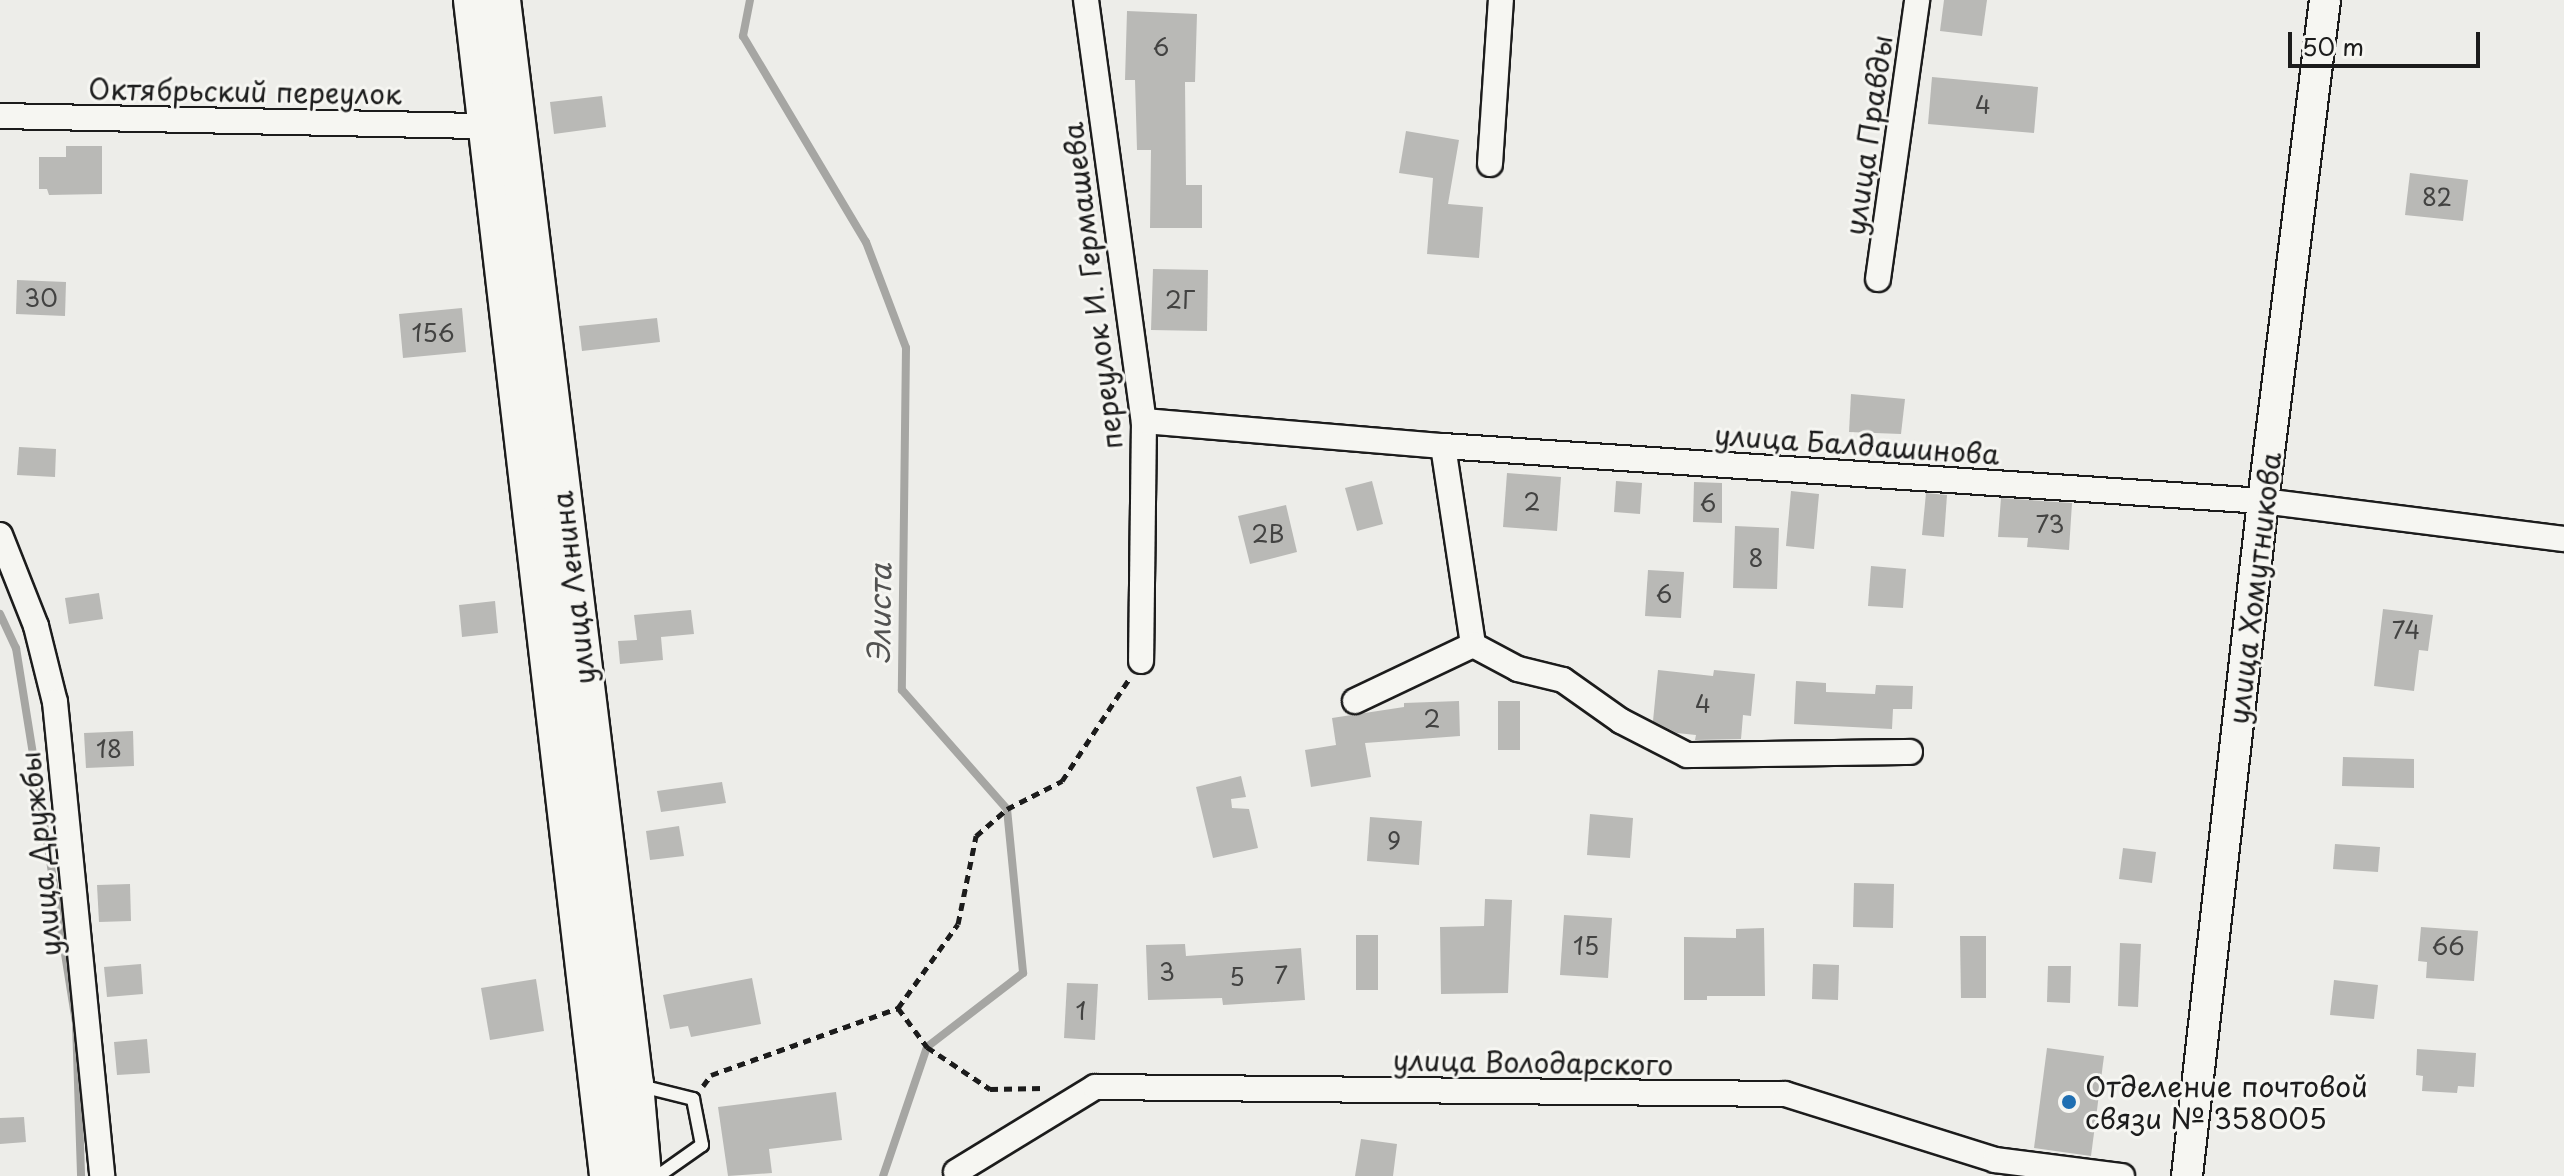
<!DOCTYPE html>
<meta charset="utf-8">
<style>
body{margin:0}
#map{position:relative;width:2564px;height:1176px;overflow:hidden;background:#edede9;font-family:"Playpen Sans",sans-serif}
div>[style]{position:absolute}
.stream>*{height:8px;margin:-4px;padding:0 4px;transform-origin:4px;border-radius:4px;background:#a6a6a3}
.building>*{inset:0;background:#b9b9b6}
.path>*{height:5px;margin-top:-2.5px;transform-origin:0;background:repeating-linear-gradient(90deg,#1c1c1c 0 8px,transparent 0 14px)}
.roads{filter:drop-shadow(2px 0 #1c1c1c) drop-shadow(-2px 0 #1c1c1c) drop-shadow(0 2px #1c1c1c) drop-shadow(0 -2px #1c1c1c)}
.service>*{height:12px;margin:-6px;padding:0 6px;transform-origin:6px;border-radius:6px;background:#f6f6f2}
.minor>*{height:24px;margin:-12px;padding:0 12px;transform-origin:12px;border-radius:12px;background:#f6f6f2}
.tertiary>*{height:30px;margin:-15px;padding:0 15px;transform-origin:15px;border-radius:15px;background:#f6f6f2}
.primary>*{height:38px;margin:-19px;padding:0 19px;transform-origin:19px;border-radius:19px;background:#f6f6f2}
.dots>*{width:22px;height:22px;translate:-50% -50%;box-sizing:border-box;border:4px solid #f6f6f2;border-radius:50%}
span{translate:-50% -50%;white-space:nowrap;text-align:center;line-height:1.15;-webkit-text-stroke:6px #f6f6f2;paint-order:stroke}
.number-label{font-size:24px;color:#434342}
.number-label span{-webkit-text-stroke-width:0}
.street-label{font-size:28px;color:#1c1c1c}
.poi-label{font-size:28px;color:#1c1c1c}
.left{translate:0 -50%;text-align:left}
.water-label{font-size:30px;color:#535352;font-style:italic}
.scale{position:absolute;left:2288px;top:32px;width:192px;height:36px;box-sizing:border-box;border:4px solid #1c1c1c;border-top:0;padding-left:10px;font-size:24px;line-height:28px;white-space:nowrap;color:#1c1c1c;-webkit-text-stroke:6px #f6f6f2;paint-order:stroke}
</style>
<div id="map">
<div class="stream">
<div style="left:750px;top:0;width:37px;rotate:101deg"></div>
<div style="left:743px;top:36px;width:240px;rotate:59.2deg"></div>
<div style="left:866px;top:242px;width:113px;rotate:69.3deg"></div>
<div style="left:906px;top:348px;width:342px;rotate:90.7deg"></div>
<div style="left:902px;top:690px;width:159px;rotate:48.6deg"></div>
<div style="left:1007px;top:809px;width:165px;rotate:84.4deg"></div>
<div style="left:1023px;top:973px;width:121px;rotate:142.4deg"></div>
<div style="left:927px;top:1047px;width:136px;rotate:108.8deg"></div>
<div style="left:0;top:614px;width:38px;rotate:65deg"></div>
<div style="left:16px;top:648px;width:380px;rotate:80.9deg"></div>
<div style="left:76px;top:1023px;width:153px;rotate:88.1deg"></div>
</div>
<div class="building">
<div style="clip-path:polygon(1944px 0,1987px 0,1982px 36px,1940px 31px)"></div>
<div style="clip-path:polygon(1127px 11px,1197px 14px,1195px 82px,1185px 82px,1186px 185px,1202px 185px,1202px 228px,1150px 228px,1151px 150px,1137px 150px,1135px 80px,1125px 80px)"></div>
<div style="clip-path:polygon(1932px 77px,2038px 87px,2034px 133px,1928px 124px)"></div>
<div style="clip-path:polygon(602px 96px,606px 127px,554px 134px,550px 102px)"></div>
<div style="clip-path:polygon(1406px 131px,1459px 140px,1448px 204px,1483px 207px,1479px 258px,1427px 254px,1433px 178px,1399px 173px)"></div>
<div style="clip-path:polygon(66px 146px,102px 146px,102px 194px,49px 195px,47px 189px,39px 189px,39px 157px,66px 157px)"></div>
<div style="clip-path:polygon(2410px 173px,2468px 180px,2463px 221px,2405px 215px)"></div>
<div style="clip-path:polygon(1153px 269px,1208px 270px,1207px 331px,1151px 330px)"></div>
<div style="clip-path:polygon(17px 280px,66px 282px,65px 316px,16px 314px)"></div>
<div style="clip-path:polygon(462px 308px,466px 352px,403px 358px,399px 314px)"></div>
<div style="clip-path:polygon(657px 318px,660px 342px,582px 351px,579px 326px)"></div>
<div style="clip-path:polygon(1851px 394px,1905px 399px,1901px 434px,1849px 432px)"></div>
<div style="clip-path:polygon(19px 447px,56px 449px,55px 477px,17px 475px)"></div>
<div style="clip-path:polygon(1507px 473px,1561px 477px,1557px 531px,1503px 527px)"></div>
<div style="clip-path:polygon(1372px 481px,1383px 524px,1357px 531px,1345px 488px)"></div>
<div style="clip-path:polygon(1616px 481px,1642px 483px,1640px 514px,1614px 512px)"></div>
<div style="clip-path:polygon(1694px 482px,1722px 483px,1722px 523px,1693px 522px)"></div>
<div style="clip-path:polygon(1791px 491px,1819px 494px,1814px 549px,1786px 546px)"></div>
<div style="clip-path:polygon(1926px 493px,1947px 495px,1944px 537px,1922px 535px)"></div>
<div style="clip-path:polygon(2001px 498px,2072px 503px,2069px 550px,2027px 547px,2028px 538px,1998px 537px)"></div>
<div style="clip-path:polygon(1286px 505px,1297px 552px,1250px 564px,1238px 516px)"></div>
<div style="clip-path:polygon(1735px 526px,1779px 528px,1777px 589px,1733px 588px)"></div>
<div style="clip-path:polygon(1871px 566px,1906px 569px,1903px 608px,1868px 606px)"></div>
<div style="clip-path:polygon(1648px 570px,1684px 572px,1681px 618px,1645px 616px)"></div>
<div style="clip-path:polygon(99px 593px,103px 619px,69px 624px,65px 598px)"></div>
<div style="clip-path:polygon(495px 601px,498px 633px,462px 637px,459px 605px)"></div>
<div style="clip-path:polygon(2383px 609px,2433px 615px,2428px 651px,2419px 650px,2414px 691px,2374px 686px)"></div>
<div style="clip-path:polygon(691px 610px,694px 634px,661px 637px,663px 660px,620px 664px,618px 641px,637px 640px,634px 615px)"></div>
<div style="clip-path:polygon(1658px 670px,1713px 676px,1714px 670px,1755px 674px,1751px 716px,1743px 715px,1741px 739px,1695px 740px,1696px 735px,1677px 733px,1653px 721px)"></div>
<div style="clip-path:polygon(1796px 681px,1826px 683px,1826px 692px,1875px 694px,1876px 685px,1913px 686px,1912px 709px,1893px 709px,1892px 729px,1794px 724px)"></div>
<div style="clip-path:polygon(1459px 701px,1460px 736px,1365px 743px,1371px 777px,1311px 787px,1305px 750px,1336px 745px,1332px 718px,1404px 707px,1404px 703px)"></div>
<div style="clip-path:polygon(1498px 701px,1520px 701px,1520px 750px,1498px 750px)"></div>
<div style="clip-path:polygon(133px 731px,134px 766px,86px 768px,84px 733px)"></div>
<div style="clip-path:polygon(2343px 757px,2414px 759px,2414px 788px,2342px 786px)"></div>
<div style="clip-path:polygon(1241px 776px,1246px 797px,1231px 799px,1232px 808px,1249px 809px,1258px 848px,1213px 858px,1196px 787px)"></div>
<div style="clip-path:polygon(722px 782px,726px 803px,661px 812px,657px 791px)"></div>
<div style="clip-path:polygon(1590px 814px,1633px 818px,1630px 858px,1587px 855px)"></div>
<div style="clip-path:polygon(1370px 817px,1422px 821px,1419px 865px,1367px 861px)"></div>
<div style="clip-path:polygon(679px 826px,684px 856px,650px 860px,646px 831px)"></div>
<div style="clip-path:polygon(2335px 844px,2380px 847px,2378px 872px,2333px 869px)"></div>
<div style="clip-path:polygon(2123px 848px,2156px 852px,2152px 883px,2119px 879px)"></div>
<div style="clip-path:polygon(1854px 883px,1894px 884px,1893px 928px,1853px 927px)"></div>
<div style="clip-path:polygon(130px 884px,131px 921px,99px 922px,97px 885px)"></div>
<div style="clip-path:polygon(1485px 899px,1512px 900px,1508px 993px,1441px 994px,1440px 927px,1484px 926px)"></div>
<div style="clip-path:polygon(1564px 915px,1612px 918px,1608px 978px,1560px 975px)"></div>
<div style="clip-path:polygon(2421px 927px,2478px 931px,2474px 981px,2426px 978px,2427px 962px,2418px 961px)"></div>
<div style="clip-path:polygon(1764px 928px,1765px 996px,1707px 996px,1707px 1000px,1684px 1000px,1684px 937px,1736px 938px,1736px 929px)"></div>
<div style="clip-path:polygon(1356px 935px,1378px 935px,1378px 990px,1356px 990px)"></div>
<div style="clip-path:polygon(1960px 936px,1986px 936px,1986px 998px,1961px 998px)"></div>
<div style="clip-path:polygon(2120px 943px,2141px 944px,2138px 1007px,2118px 1006px)"></div>
<div style="clip-path:polygon(1185px 944px,1186px 956px,1301px 948px,1305px 1000px,1223px 1005px,1222px 998px,1148px 1000px,1146px 945px)"></div>
<div style="clip-path:polygon(141px 964px,143px 994px,107px 997px,104px 967px)"></div>
<div style="clip-path:polygon(1813px 964px,1839px 965px,1838px 1000px,1812px 999px)"></div>
<div style="clip-path:polygon(2048px 966px,2071px 966px,2070px 1003px,2047px 1002px)"></div>
<div style="clip-path:polygon(752px 978px,761px 1024px,691px 1037px,688px 1026px,670px 1029px,663px 995px)"></div>
<div style="clip-path:polygon(536px 979px,544px 1031px,490px 1040px,481px 988px)"></div>
<div style="clip-path:polygon(2334px 980px,2378px 985px,2374px 1019px,2330px 1015px)"></div>
<div style="clip-path:polygon(1067px 983px,1098px 984px,1095px 1040px,1064px 1038px)"></div>
<div style="clip-path:polygon(147px 1039px,150px 1073px,117px 1075px,114px 1042px)"></div>
<div style="clip-path:polygon(2047px 1048px,2104px 1056px,2091px 1156px,2034px 1148px)"></div>
<div style="clip-path:polygon(2417px 1049px,2476px 1053px,2474px 1087px,2458px 1086px,2457px 1093px,2422px 1091px,2423px 1076px,2416px 1075px)"></div>
<div style="clip-path:polygon(836px 1092px,842px 1140px,769px 1149px,772px 1173px,728px 1176px,718px 1107px)"></div>
<div style="clip-path:polygon(24px 1117px,26px 1142px,0 1144px,0 1118px)"></div>
<div style="clip-path:polygon(1361px 1139px,1397px 1144px,1393px 1176px,1355px 1176px)"></div>
</div>
<div class="path">
<div style="left:898px;top:1008px;width:49px;rotate:53.4deg"></div>
<div style="left:927px;top:1047px;width:76px;rotate:33.7deg"></div>
<div style="left:990px;top:1089px;width:54px;rotate:-1.1deg"></div>
<div style="left:703px;top:1086px;width:14px;rotate:-54deg"></div>
<div style="left:711px;top:1075px;width:199px;rotate:-19.7deg"></div>
<div style="left:898px;top:1008px;width:103px;rotate:-54.5deg"></div>
<div style="left:958px;top:924px;width:90px;rotate:-78.4deg"></div>
<div style="left:976px;top:836px;width:41px;rotate:-41.1deg"></div>
<div style="left:1007px;top:809px;width:62px;rotate:-27deg"></div>
<div style="left:1062px;top:781px;width:122px;rotate:-56.7deg"></div>
</div>
<div class="roads">
<div class="service">
<div style="left:637px;top:1085px;width:58px;rotate:14deg"></div>
<div style="left:693px;top:1099px;width:47px;rotate:78.9deg"></div>
<div style="left:702px;top:1145px;width:54px;rotate:144.8deg"></div>
</div>
<div class="minor">
<div style="left:1086px;top:0;width:425px;rotate:82.2deg"></div>
<div style="left:1144px;top:421px;width:240px;rotate:90.7deg"></div>
<div style="left:0;top:116px;width:489px;rotate:1.2deg"></div>
<div style="left:1490px;top:164px;width:164px;rotate:-86.2deg"></div>
<div style="left:1878px;top:279px;width:282px;rotate:-82deg"></div>
<div style="left:1144px;top:421px;width:300px;rotate:4.8deg"></div>
<div style="left:1443px;top:446px;width:822px;rotate:3.84deg"></div>
<div style="left:2263px;top:501px;width:303px;rotate:7.2deg"></div>
<div style="left:1443px;top:446px;width:201px;rotate:81.4deg"></div>
<div style="left:1473px;top:645px;width:51px;rotate:28.1deg"></div>
<div style="left:1518px;top:669px;width:46px;rotate:13.7deg"></div>
<div style="left:1563px;top:680px;width:71px;rotate:35.3deg"></div>
<div style="left:1621px;top:721px;width:74px;rotate:27.3deg"></div>
<div style="left:1687px;top:755px;width:223px;rotate:-0.8deg"></div>
<div style="left:0;top:535px;width:98px;rotate:68.4deg"></div>
<div style="left:36px;top:626px;width:78px;rotate:76deg"></div>
<div style="left:55px;top:702px;width:476px;rotate:84.3deg"></div>
<div style="left:1355px;top:701px;width:131px;rotate:-25.4deg"></div>
<div style="left:956px;top:1172px;width:163px;rotate:-31.4deg"></div>
<div style="left:1095px;top:1087px;width:690px;rotate:0.58deg"></div>
<div style="left:1785px;top:1094px;width:220px;rotate:17.4deg"></div>
<div style="left:1995px;top:1160px;width:128px;rotate:7.2deg"></div>
</div>
<div class="tertiary">
<div style="left:2187px;top:1176px;width:679px;rotate:-83.58deg"></div>
<div style="left:2263px;top:501px;width:505px;rotate:-82.95deg"></div>
</div>
<div class="primary">
<div style="left:473px;top:0;width:1184px;rotate:83.4deg"></div>
<div style="left:501px;top:0;width:1092px;rotate:83.01deg"></div>
<div style="left:634px;top:1084px;width:92px;rotate:85deg"></div>
</div>
</div>
<div class="dots">
<div style="left:2069px;top:1102px;background:#1f6fb2"></div>
</div>
<div class="number-label">
<span style="left:1161px;top:47px">6</span>
<span style="left:1983px;top:105px">4</span>
<span style="left:2437px;top:197px">82</span>
<span style="left:41px;top:298px">30</span>
<span style="left:1180px;top:300px">2Г</span>
<span style="left:433px;top:333px">156</span>
<span style="left:1532px;top:502px">2</span>
<span style="left:1708px;top:503px">6</span>
<span style="left:2050px;top:524px">73</span>
<span style="left:1268px;top:534px">2В</span>
<span style="left:1756px;top:558px">8</span>
<span style="left:1664px;top:594px">6</span>
<span style="left:2406px;top:630px">74</span>
<span style="left:1703px;top:704px">4</span>
<span style="left:1432px;top:719px">2</span>
<span style="left:109px;top:749px">18</span>
<span style="left:1394px;top:841px">9</span>
<span style="left:1586px;top:946px">15</span>
<span style="left:2448px;top:946px">66</span>
<span style="left:1167px;top:972px">3</span>
<span style="left:1281px;top:975px">7</span>
<span style="left:1237px;top:977px">5</span>
<span style="left:1081px;top:1011px">1</span>
</div>
<div class="street-label">
<span style="left:245px;top:91px;rotate:1deg">Октябрьский переулок</span>
<span style="left:1868px;top:135px;rotate:-82deg">улица Правды</span>
<span style="left:1092px;top:286px;rotate:-97deg">переулок И. Гермашева</span>
<span style="left:1857px;top:444px;rotate:4deg">улица Балдашинова</span>
<span style="left:573px;top:588px;rotate:-97deg">улица Ленина</span>
<span style="left:2254px;top:588px;rotate:-83deg">улица Хомутникова</span>
<span style="left:40px;top:854px;rotate:-96deg">улица Дружбы</span>
<span style="left:1533px;top:1062px;rotate:1deg">улица Володарского</span>
</div>
<div class="poi-label">
<span class="left" style="left:2085px;top:1102px">Отделение почтовой<br>связи № 358005</span>
</div>
<div class="water-label">
<span style="left:879px;top:614px;rotate:-89deg">Элиста</span>
</div>
<div class="scale">50 m</div>
</div>
